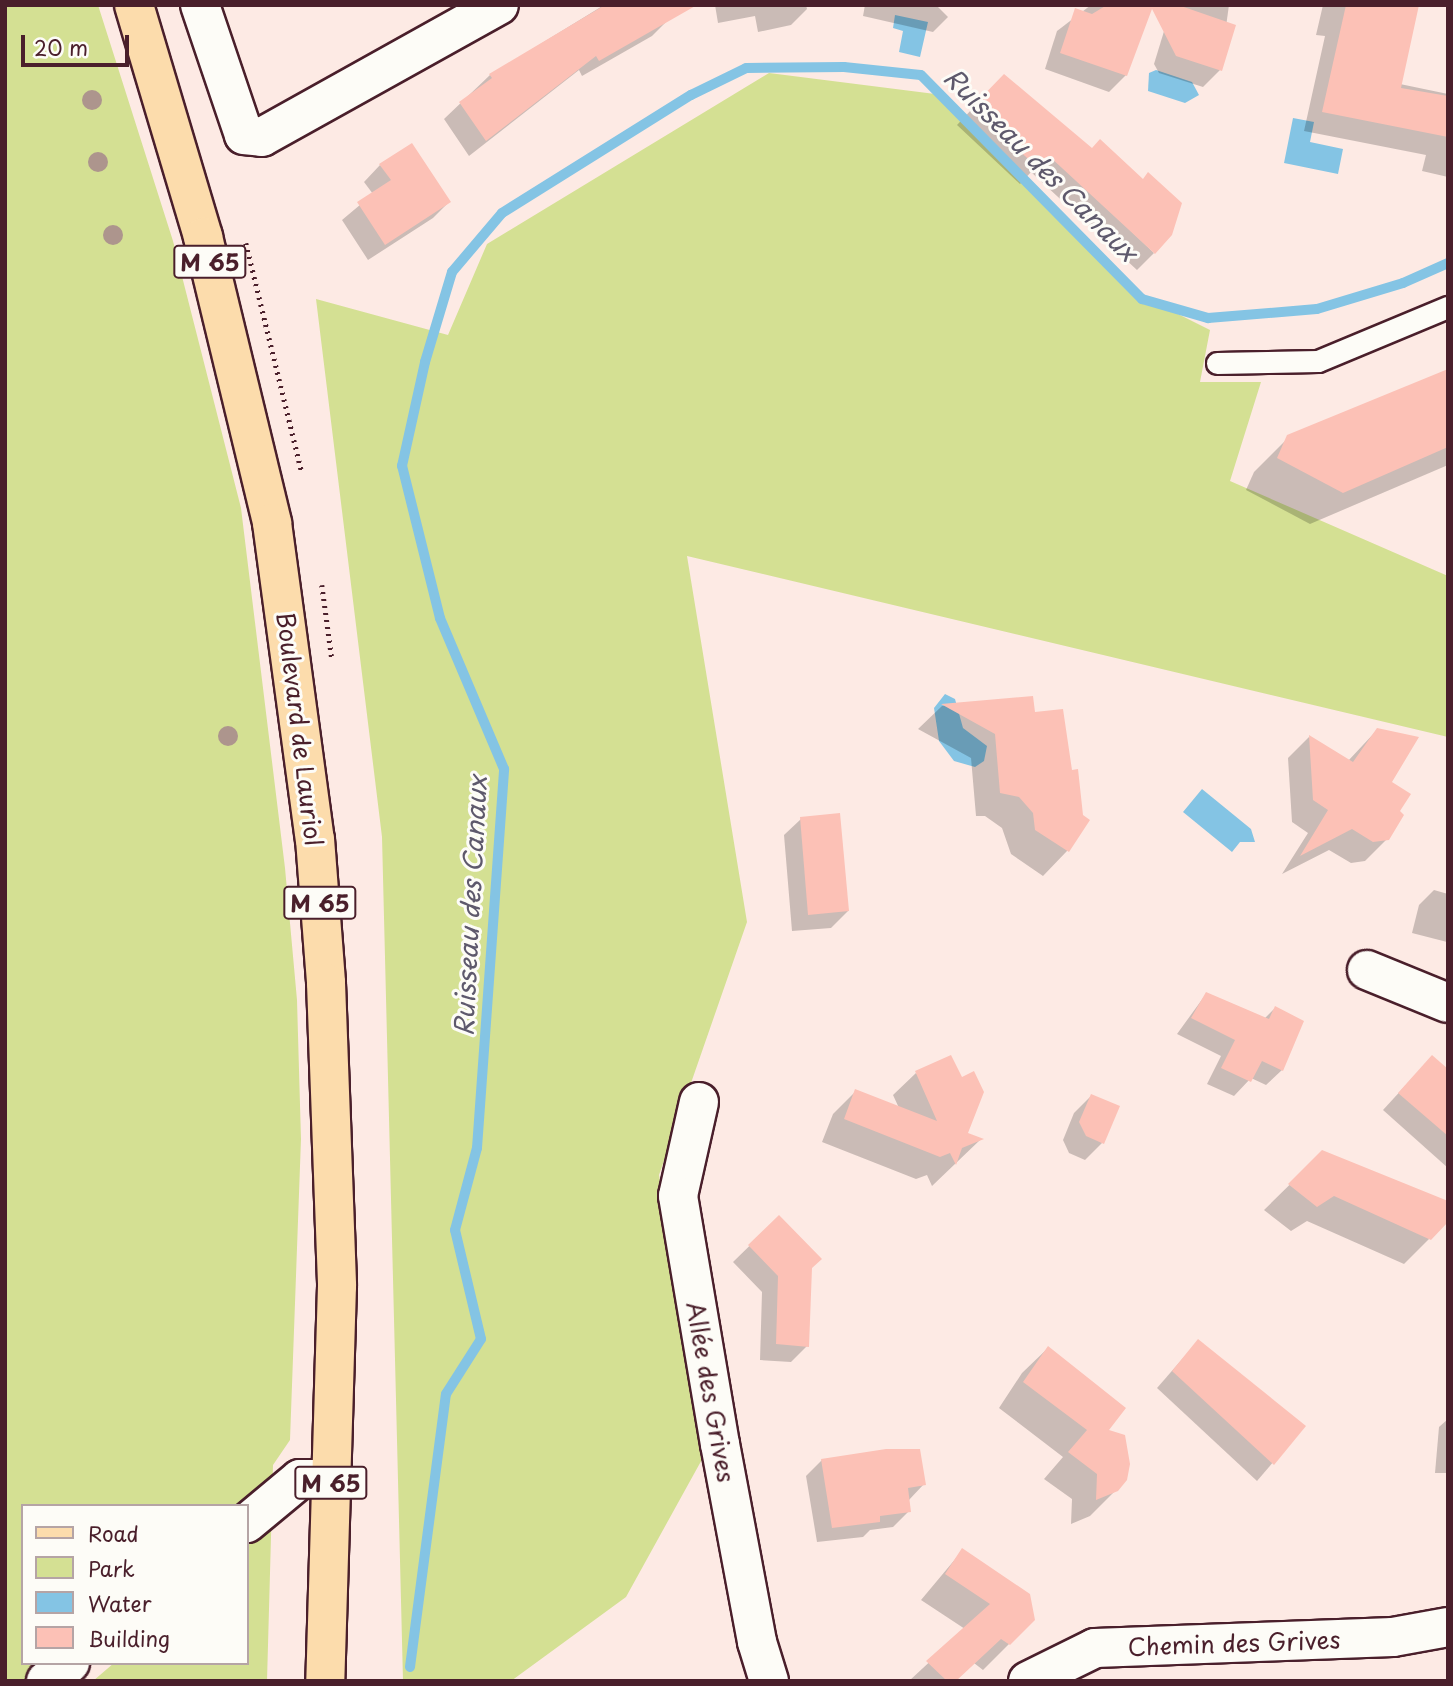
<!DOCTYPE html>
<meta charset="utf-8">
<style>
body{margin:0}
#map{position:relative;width:1453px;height:1686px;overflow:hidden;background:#fdeae4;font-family:"Playpen Sans",sans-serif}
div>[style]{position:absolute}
.green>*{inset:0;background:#d4e093}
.water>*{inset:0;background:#84c4e4}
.shadow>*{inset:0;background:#0003}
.stream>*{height:10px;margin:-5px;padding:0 5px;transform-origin:5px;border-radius:5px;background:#84c4e4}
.building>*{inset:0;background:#fcc1b6}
.path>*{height:4.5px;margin-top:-2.25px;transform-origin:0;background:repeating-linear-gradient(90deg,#4a1f2b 0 2px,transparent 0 7px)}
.roads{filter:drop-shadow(2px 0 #4a1f2b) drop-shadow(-2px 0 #4a1f2b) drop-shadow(0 2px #4a1f2b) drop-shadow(0 -2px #4a1f2b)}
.service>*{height:21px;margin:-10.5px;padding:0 10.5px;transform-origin:10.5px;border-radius:10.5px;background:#fdfcf7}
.minor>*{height:38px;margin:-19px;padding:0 19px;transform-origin:19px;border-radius:19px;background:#fdfcf7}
.primary>*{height:38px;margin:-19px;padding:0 19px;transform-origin:19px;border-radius:19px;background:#fcdcac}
.trees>*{width:20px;height:20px;margin:-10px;border-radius:50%;background:#ad958d}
span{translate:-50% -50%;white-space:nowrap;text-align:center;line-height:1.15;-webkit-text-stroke:6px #fdfcf7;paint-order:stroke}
.shield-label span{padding:2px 5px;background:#fdfcf7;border:2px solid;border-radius:5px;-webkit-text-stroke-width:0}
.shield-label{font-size:23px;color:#4a1f2b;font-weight:700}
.street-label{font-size:24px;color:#4a1f2b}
.water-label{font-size:26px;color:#5e596c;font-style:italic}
.frame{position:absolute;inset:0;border:7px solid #4a1f2b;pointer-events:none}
.legend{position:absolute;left:21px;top:1504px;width:228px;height:161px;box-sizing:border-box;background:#fdfcf7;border:2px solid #b5a4a5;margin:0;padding:9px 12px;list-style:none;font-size:21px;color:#4a1f2b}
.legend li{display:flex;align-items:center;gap:14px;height:35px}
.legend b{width:35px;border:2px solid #b5a4a5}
.scale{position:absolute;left:21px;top:35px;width:108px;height:32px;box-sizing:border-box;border:4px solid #4a1f2b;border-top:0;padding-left:9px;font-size:21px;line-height:24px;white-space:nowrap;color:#4a1f2b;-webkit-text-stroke:5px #fdfcf7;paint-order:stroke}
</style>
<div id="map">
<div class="green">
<div style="clip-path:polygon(5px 5px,98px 5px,173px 241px,241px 508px,285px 868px,297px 1000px,301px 1139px,290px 1440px,273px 1465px,267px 1681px,93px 1681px,114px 1663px,247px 1663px,247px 1506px,23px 1506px,23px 1663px,71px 1663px,86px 1681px,5px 1681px)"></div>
<div style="clip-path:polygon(769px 73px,943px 95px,1146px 298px,1210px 330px,1200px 382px,1261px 382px,1230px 481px,1448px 576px,1448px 737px,687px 556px,747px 922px,659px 1175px,705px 1454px,626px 1597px,511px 1681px,403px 1681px,382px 837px,316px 299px,448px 335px,487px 244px)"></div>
</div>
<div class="water">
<div style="clip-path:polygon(895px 15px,928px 22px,920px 57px,899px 52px,903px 31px,893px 28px)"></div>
<div style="clip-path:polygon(1156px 70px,1192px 82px,1199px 95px,1185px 103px,1148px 91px,1149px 73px)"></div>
<div style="clip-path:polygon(1293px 118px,1314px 122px,1310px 142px,1343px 149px,1338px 174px,1284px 163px)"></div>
<div style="clip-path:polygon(945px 694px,955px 699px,963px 728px,987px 746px,984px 761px,975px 767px,954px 761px,939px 741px,934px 708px)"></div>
<div style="clip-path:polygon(1202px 789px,1251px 829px,1255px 842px,1240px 842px,1232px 852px,1183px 812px)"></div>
</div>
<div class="shadow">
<div style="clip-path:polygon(604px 5px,669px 5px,668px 20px,652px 36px,582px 76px,579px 70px,469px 156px,444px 119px,490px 75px)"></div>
<div style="clip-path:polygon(715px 5px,806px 5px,807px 9px,791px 25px,758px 32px,755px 16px,718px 23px)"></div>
<div style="clip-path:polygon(865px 5px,936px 5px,948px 17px,933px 32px,863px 16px)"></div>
<div style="clip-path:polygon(1091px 5px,1152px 5px,1126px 75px,1109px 92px,1045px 69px,1057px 31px)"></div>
<div style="clip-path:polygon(1172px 5px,1229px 5px,1220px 70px,1203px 87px,1159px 73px,1154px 64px)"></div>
<div style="clip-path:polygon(1323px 5px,1417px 5px,1400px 84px,1448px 94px,1448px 177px,1422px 171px,1426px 155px,1304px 131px,1325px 36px,1316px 35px)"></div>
<div style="clip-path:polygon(987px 93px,1154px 253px,1137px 270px,1031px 172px,1020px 184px,957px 125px)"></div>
<div style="clip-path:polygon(380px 165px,449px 202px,433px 218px,368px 260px,342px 220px,373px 194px,364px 182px)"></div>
<div style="clip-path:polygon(1448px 370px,1448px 465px,1310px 524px,1246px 490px,1254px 472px,1286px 440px)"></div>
<div style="clip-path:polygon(1032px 698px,1033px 714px,1071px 772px,1082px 816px,1088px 820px,1067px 851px,1043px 876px,1011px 854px,1002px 828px,985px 816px,976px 816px,971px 758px,918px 729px,942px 706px)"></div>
<div style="clip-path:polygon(1377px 730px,1398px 811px,1387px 839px,1365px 861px,1351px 863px,1329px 850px,1282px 874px,1308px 833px,1292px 822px,1288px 758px,1309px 737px,1348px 761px)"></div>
<div style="clip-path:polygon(801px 819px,848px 911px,831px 928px,792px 931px,784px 835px)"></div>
<div style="clip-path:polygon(1434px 890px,1448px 894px,1447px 942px,1412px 933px,1419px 905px)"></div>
<div style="clip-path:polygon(1206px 994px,1264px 1019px,1275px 1008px,1282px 1070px,1266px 1085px,1251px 1078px,1234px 1096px,1207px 1084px,1221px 1056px,1177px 1034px)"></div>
<div style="clip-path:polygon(1448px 1071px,1448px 1168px,1383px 1110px,1416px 1074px)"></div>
<div style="clip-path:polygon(916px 1073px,966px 1134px,980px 1140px,932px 1186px,927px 1175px,916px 1179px,822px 1142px,833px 1114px,856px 1091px,899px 1108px,893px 1095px)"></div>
<div style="clip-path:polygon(1091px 1096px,1102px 1143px,1085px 1160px,1069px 1153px,1063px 1140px,1074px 1113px)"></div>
<div style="clip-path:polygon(1322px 1153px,1448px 1220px,1404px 1264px,1307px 1221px,1291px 1231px,1264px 1210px)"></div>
<div style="clip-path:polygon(779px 1217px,810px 1268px,807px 1346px,791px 1362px,760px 1360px,762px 1292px,733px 1262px)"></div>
<div style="clip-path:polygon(1198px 1341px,1304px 1426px,1257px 1481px,1157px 1388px)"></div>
<div style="clip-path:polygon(1048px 1348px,1106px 1430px,1116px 1490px,1090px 1516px,1071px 1524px,1072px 1499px,1044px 1479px,1063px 1457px,999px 1408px,1022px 1373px)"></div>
<div style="clip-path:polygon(1448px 1419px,1448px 1473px,1435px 1473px,1439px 1427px)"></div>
<div style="clip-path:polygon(822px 1460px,924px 1484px,908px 1501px,909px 1511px,893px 1527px,870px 1530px,863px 1537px,817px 1542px,806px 1476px)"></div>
<div style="clip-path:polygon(962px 1551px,1033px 1620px,983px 1670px,974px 1663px,955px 1681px,909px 1681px,965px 1629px,921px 1600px)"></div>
</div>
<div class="stream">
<div style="left:410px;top:1667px;width:275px;rotate:-82.5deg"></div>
<div style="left:446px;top:1394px;width:65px;rotate:-57.5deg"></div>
<div style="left:481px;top:1339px;width:112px;rotate:-103.4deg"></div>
<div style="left:455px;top:1230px;width:85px;rotate:-75deg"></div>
<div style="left:477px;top:1148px;width:380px;rotate:-85.9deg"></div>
<div style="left:504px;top:769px;width:164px;rotate:-113deg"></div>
<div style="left:440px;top:618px;width:157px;rotate:-104deg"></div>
<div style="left:402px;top:466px;width:107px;rotate:-77.5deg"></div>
<div style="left:425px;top:362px;width:94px;rotate:-73.3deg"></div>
<div style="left:452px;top:272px;width:77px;rotate:-49.7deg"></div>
<div style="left:502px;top:213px;width:223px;rotate:-32deg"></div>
<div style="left:691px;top:95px;width:61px;rotate:-26.1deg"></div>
<div style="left:746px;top:68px;width:98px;rotate:-0.6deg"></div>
<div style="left:844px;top:67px;width:77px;rotate:5.9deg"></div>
<div style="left:921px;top:75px;width:315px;rotate:45.4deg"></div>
<div style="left:1142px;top:299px;width:69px;rotate:16.1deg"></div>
<div style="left:1208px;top:318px;width:109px;rotate:-4.7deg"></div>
<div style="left:1317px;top:309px;width:90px;rotate:-16.8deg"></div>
<div style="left:1403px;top:283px;width:49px;rotate:-24deg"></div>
</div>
<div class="building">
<div style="clip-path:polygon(605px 5px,697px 5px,599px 61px,596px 56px,486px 141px,459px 102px,492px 78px,489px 74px)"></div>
<div style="clip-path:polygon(1107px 5px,1178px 5px,1236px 25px,1222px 71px,1176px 56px,1152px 9px,1127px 76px,1060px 53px,1075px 8px,1092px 14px)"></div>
<div style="clip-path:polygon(1346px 5px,1419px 5px,1401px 88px,1448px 96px,1448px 137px,1322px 112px)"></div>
<div style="clip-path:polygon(1004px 74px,1092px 148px,1100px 139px,1143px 179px,1148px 172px,1182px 203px,1172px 235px,1155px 254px,1049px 156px,1038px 168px,972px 107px)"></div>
<div style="clip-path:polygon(412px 143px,451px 202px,385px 245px,357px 202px,391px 180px,379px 164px)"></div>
<div style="clip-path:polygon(1448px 369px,1448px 447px,1343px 493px,1277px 458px,1287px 435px)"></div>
<div style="clip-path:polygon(1033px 696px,1035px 712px,1063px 709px,1072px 770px,1078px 769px,1083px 815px,1090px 820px,1069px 852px,1035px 830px,1033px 813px,1019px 797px,1000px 793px,995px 734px,941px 704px)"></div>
<div style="clip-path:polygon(1377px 728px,1419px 737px,1392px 782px,1411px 794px,1400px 811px,1404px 815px,1389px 840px,1373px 842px,1352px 829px,1300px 856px,1328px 810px,1313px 800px,1309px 735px,1353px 762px)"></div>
<div style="clip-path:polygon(840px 813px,849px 911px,808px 915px,800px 817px)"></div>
<div style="clip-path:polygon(1206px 992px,1269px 1019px,1275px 1006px,1304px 1021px,1283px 1071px,1262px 1061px,1251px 1082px,1221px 1068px,1235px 1040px,1191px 1018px)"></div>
<div style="clip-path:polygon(951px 1055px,962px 1077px,974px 1071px,984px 1092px,968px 1133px,984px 1139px,962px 1148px,956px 1165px,950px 1153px,940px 1157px,844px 1119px,855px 1089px,937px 1121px,915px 1071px)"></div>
<div style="clip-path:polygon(1432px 1055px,1448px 1069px,1448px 1136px,1398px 1093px)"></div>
<div style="clip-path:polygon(1091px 1094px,1120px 1106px,1104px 1144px,1086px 1136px,1079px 1122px)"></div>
<div style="clip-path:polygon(1322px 1150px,1448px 1201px,1448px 1222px,1431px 1240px,1334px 1196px,1317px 1207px,1288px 1184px)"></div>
<div style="clip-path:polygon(779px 1215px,822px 1259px,812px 1268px,809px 1347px,776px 1344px,778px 1276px,748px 1245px)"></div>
<div style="clip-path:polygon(1198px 1339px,1306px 1426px,1274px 1465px,1172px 1371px)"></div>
<div style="clip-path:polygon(1048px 1346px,1126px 1408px,1109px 1430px,1125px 1435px,1130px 1464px,1127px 1480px,1118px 1491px,1096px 1500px,1097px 1474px,1068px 1452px,1087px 1430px,1023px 1382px)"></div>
<div style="clip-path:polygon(886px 1449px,920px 1449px,926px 1485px,908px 1488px,911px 1512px,880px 1516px,880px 1522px,832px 1528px,821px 1459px)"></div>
<div style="clip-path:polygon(962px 1548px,1030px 1594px,1035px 1620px,1010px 1645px,1001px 1639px,956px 1681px,947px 1681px,926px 1661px,990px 1604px,945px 1574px)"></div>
</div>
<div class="path">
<div style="left:246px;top:243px;width:237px;rotate:76.3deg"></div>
<div style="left:322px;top:585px;width:75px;rotate:82.3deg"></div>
</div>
<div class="roads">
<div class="service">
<div style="left:1217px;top:363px;width:101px;rotate:-1.1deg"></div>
<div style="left:1318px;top:361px;width:141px;rotate:-22.6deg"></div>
</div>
<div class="minor">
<div style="left:200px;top:5px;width:137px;rotate:71.3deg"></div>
<div style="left:244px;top:135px;width:18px;rotate:6deg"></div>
<div style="left:262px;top:137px;width:271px;rotate:-29.1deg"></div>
<div style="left:1367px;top:970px;width:87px;rotate:22.2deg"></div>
<div style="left:699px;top:1102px;width:96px;rotate:102.6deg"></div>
<div style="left:678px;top:1196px;width:252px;rotate:80.4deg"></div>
<div style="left:720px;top:1444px;width:201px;rotate:79.4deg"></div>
<div style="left:757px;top:1642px;width:41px;rotate:72.9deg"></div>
<div style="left:247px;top:1523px;width:69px;rotate:-39.7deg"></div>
<div style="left:300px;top:1479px;width:31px"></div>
<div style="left:46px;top:1681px;width:30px;rotate:-37deg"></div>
<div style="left:1028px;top:1681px;width:75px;rotate:-26.2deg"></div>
<div style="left:1095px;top:1648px;width:298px;rotate:-2.1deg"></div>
<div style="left:1393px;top:1637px;width:56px;rotate:-10.3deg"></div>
</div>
<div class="primary">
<div style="left:134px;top:5px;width:242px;rotate:73.4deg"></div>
<div style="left:203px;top:237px;width:294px;rotate:76.4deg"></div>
<div style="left:272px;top:523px;width:319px;rotate:82.3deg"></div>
<div style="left:315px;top:839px;width:144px;rotate:85.6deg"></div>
<div style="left:326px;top:983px;width:303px;rotate:87.9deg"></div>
<div style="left:337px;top:1286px;width:395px;rotate:91.7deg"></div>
</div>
</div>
<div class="trees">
<div style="left:92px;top:100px"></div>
<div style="left:98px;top:162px"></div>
<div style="left:113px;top:235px"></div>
<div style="left:228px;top:736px"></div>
</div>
<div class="shield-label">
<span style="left:210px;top:262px">M 65</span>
<span style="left:320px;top:903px">M 65</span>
<span style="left:331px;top:1483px">M 65</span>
</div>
<div class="street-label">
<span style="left:300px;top:729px;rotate:83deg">Boulevard de Lauriol</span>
<span style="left:711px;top:1392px;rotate:80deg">Allée des Grives</span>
<span style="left:1234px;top:1643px;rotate:-2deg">Chemin des Grives</span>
</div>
<div class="water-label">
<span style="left:1041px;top:164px;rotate:45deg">Ruisseau des Canaux</span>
<span style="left:470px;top:906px;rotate:-87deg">Ruisseau des Canaux</span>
</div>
<div class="frame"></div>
<ul class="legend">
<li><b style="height:9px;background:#fcdcac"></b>Road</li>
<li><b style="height:19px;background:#d4e093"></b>Park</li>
<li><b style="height:19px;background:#84c4e4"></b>Water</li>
<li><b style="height:19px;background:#fcc1b6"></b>Building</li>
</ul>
<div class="scale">20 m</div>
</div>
